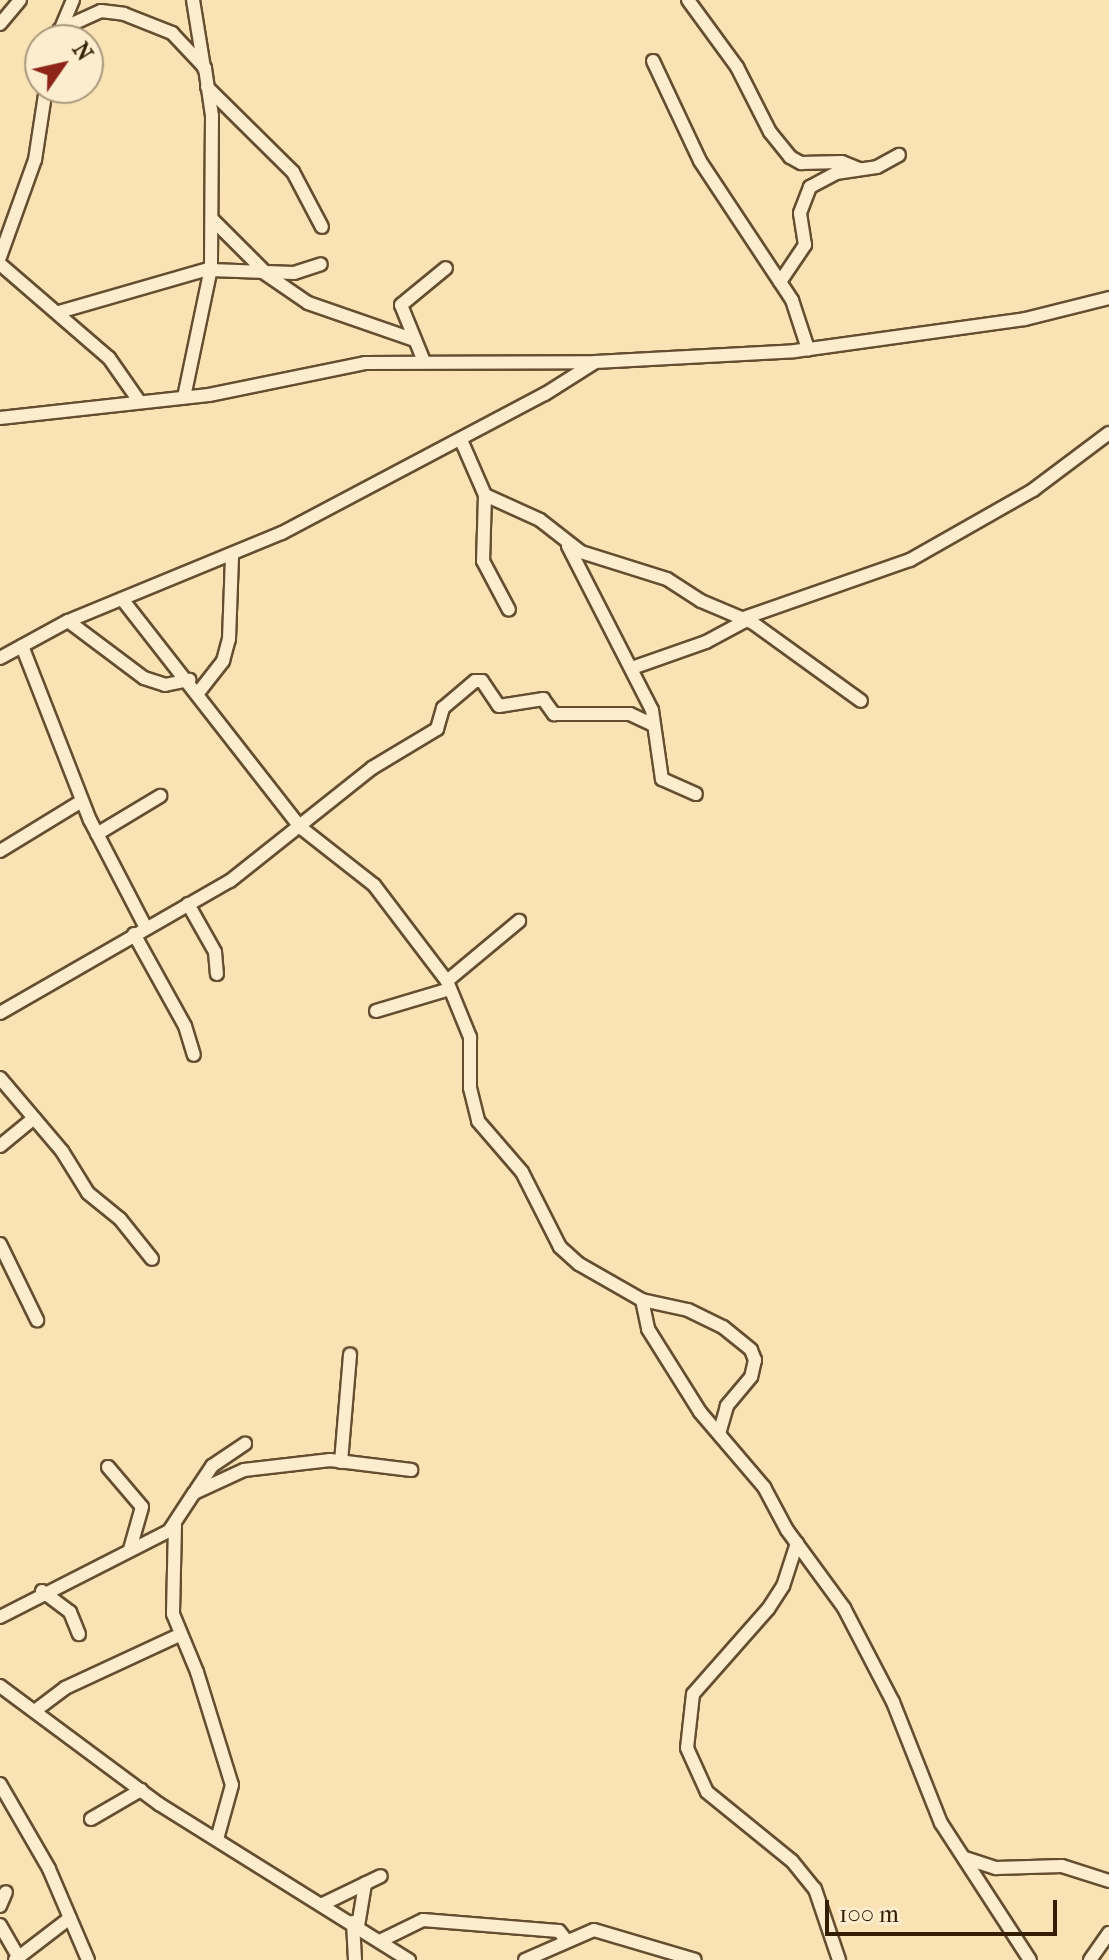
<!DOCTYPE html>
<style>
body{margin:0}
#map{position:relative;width:1109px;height:1960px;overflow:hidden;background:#f9e3b4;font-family:"IM FELL French Canon",serif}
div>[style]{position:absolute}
.roads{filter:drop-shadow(2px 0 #654e2f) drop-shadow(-2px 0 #654e2f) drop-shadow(0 2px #654e2f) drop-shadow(0 -2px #654e2f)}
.street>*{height:12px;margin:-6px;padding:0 6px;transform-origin:6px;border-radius:6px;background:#fbedce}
span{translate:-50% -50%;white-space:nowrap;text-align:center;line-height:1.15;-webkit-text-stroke:8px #fbedce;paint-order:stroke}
.north{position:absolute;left:24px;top:24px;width:80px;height:80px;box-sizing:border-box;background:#fbedce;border:2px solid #ab9a7d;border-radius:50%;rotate:56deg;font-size:22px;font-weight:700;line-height:32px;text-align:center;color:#341d03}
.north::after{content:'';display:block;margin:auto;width:28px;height:36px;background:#8f2418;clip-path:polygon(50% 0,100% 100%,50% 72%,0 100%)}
.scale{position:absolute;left:825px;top:1900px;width:232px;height:36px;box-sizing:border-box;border:4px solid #341d03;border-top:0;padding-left:10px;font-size:24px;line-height:28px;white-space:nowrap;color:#341d03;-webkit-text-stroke:6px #fbedce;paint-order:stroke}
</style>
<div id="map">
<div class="roads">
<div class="street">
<div style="left:193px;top:0;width:69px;rotate:80.8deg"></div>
<div style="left:688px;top:0;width:83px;rotate:53.8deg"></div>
<div style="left:737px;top:67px;width:73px;rotate:63.1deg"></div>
<div style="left:770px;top:132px;width:32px;rotate:51deg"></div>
<div style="left:790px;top:157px;width:13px;rotate:29deg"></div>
<div style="left:801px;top:163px;width:41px;rotate:-1.4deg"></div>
<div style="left:842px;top:162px;width:18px;rotate:22deg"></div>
<div style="left:0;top:24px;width:31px;rotate:-50deg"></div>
<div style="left:59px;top:30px;width:46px;rotate:-24.3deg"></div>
<div style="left:101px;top:11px;width:23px;rotate:7deg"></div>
<div style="left:124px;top:14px;width:52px;rotate:21.6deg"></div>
<div style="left:172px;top:33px;width:48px;rotate:46.7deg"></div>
<div style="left:205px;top:68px;width:49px;rotate:81.7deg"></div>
<div style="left:212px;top:116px;width:152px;rotate:90.4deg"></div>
<div style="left:211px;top:268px;width:132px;rotate:101.8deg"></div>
<div style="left:56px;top:40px;width:43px;rotate:-67deg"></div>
<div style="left:653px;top:61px;width:110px;rotate:64.8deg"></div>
<div style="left:700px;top:161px;width:167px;rotate:56.5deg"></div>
<div style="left:792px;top:300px;width:52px;rotate:71.9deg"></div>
<div style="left:207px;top:87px;width:121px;rotate:44.7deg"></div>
<div style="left:293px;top:172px;width:62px;rotate:62.2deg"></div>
<div style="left:212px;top:219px;width:74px;rotate:45deg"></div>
<div style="left:0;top:257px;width:103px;rotate:-70.2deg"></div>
<div style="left:35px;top:160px;width:73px;rotate:-81.3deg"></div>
<div style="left:0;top:264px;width:144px;rotate:40.8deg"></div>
<div style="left:109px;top:358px;width:52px;rotate:55.1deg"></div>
<div style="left:210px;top:270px;width:84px;rotate:2deg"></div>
<div style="left:294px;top:273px;width:28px;rotate:-18deg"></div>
<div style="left:260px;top:270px;width:58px;rotate:34.5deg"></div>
<div style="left:308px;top:303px;width:113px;rotate:19.1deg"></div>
<div style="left:780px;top:282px;width:45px;rotate:-56deg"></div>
<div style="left:805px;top:245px;width:32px;rotate:-99deg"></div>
<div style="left:800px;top:213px;width:28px;rotate:-69deg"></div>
<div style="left:810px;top:187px;width:30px;rotate:-28deg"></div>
<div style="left:836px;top:173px;width:41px;rotate:-8.3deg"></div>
<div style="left:877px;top:167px;width:25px;rotate:-29deg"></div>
<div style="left:59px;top:312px;width:158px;rotate:-16.1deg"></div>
<div style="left:423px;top:359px;width:58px;rotate:-112.2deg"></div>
<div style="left:401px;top:305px;width:58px;rotate:-39.4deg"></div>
<div style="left:0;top:418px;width:210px;rotate:-6.3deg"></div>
<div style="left:209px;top:395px;width:159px;rotate:-11.6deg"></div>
<div style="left:365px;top:363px;width:230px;rotate:-0.2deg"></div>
<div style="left:595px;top:362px;width:200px;rotate:-3.1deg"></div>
<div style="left:795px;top:351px;width:232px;rotate:-7.9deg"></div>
<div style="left:1025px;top:319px;width:87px;rotate:-14deg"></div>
<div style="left:461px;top:440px;width:60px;rotate:66.4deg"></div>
<div style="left:485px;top:495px;width:66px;rotate:91.7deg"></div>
<div style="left:483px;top:561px;width:55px;rotate:62deg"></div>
<div style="left:485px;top:495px;width:60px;rotate:24.4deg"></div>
<div style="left:540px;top:520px;width:52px;rotate:38deg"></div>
<div style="left:581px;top:552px;width:90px;rotate:17.4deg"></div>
<div style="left:667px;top:579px;width:40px;rotate:32.9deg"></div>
<div style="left:701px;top:601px;width:56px;rotate:22.9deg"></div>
<div style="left:753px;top:623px;width:133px;rotate:35.8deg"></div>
<div style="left:568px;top:546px;width:184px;rotate:62.9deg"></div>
<div style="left:652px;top:710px;width:70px;rotate:81.8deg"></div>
<div style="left:662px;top:779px;width:37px;rotate:24deg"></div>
<div style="left:122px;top:599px;width:289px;rotate:52deg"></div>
<div style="left:300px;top:827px;width:94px;rotate:38.1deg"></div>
<div style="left:374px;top:885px;width:121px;rotate:52.8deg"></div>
<div style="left:447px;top:981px;width:61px;rotate:67.7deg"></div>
<div style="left:470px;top:1037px;width:51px;rotate:90deg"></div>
<div style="left:470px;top:1088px;width:34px;rotate:76deg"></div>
<div style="left:478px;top:1121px;width:67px;rotate:49.2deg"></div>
<div style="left:522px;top:1172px;width:84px;rotate:63.1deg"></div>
<div style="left:560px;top:1247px;width:25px;rotate:42deg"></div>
<div style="left:579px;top:1264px;width:73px;rotate:29.7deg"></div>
<div style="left:642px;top:1300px;width:30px;rotate:78deg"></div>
<div style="left:648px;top:1329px;width:98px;rotate:57.9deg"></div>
<div style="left:700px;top:1412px;width:99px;rotate:49.5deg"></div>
<div style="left:764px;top:1487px;width:49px;rotate:61.9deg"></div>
<div style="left:787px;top:1530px;width:97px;rotate:53.8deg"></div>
<div style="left:844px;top:1608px;width:106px;rotate:62.5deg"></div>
<div style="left:893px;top:1702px;width:130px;rotate:68.4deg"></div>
<div style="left:941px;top:1823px;width:163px;rotate:57deg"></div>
<div style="left:744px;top:618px;width:176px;rotate:-19.3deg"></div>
<div style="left:910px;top:560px;width:142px;rotate:-29.6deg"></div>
<div style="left:1033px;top:490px;width:95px;rotate:-36.9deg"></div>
<div style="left:68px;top:621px;width:95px;rotate:36.9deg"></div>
<div style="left:144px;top:678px;width:22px;rotate:18deg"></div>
<div style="left:165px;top:685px;width:25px;rotate:-12deg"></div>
<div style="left:22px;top:646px;width:187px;rotate:68.7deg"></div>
<div style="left:90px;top:820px;width:122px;rotate:62.6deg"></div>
<div style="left:0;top:658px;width:77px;rotate:-28.6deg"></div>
<div style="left:68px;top:621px;width:231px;rotate:-22.4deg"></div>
<div style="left:282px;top:533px;width:297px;rotate:-27.9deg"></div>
<div style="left:545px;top:394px;width:58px;rotate:-32.3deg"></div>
<div style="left:632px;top:668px;width:78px;rotate:-19.4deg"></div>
<div style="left:706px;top:642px;width:47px;rotate:-28.2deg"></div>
<div style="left:198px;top:693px;width:41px;rotate:-52deg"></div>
<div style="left:223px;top:661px;width:23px;rotate:-75deg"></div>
<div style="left:229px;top:639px;width:83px;rotate:-87.9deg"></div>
<div style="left:97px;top:834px;width:74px;rotate:-31.1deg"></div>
<div style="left:0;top:851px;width:96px;rotate:-31.4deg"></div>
<div style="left:188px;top:904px;width:55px;rotate:60.6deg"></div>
<div style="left:215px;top:952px;width:22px;rotate:85deg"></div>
<div style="left:134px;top:934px;width:105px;rotate:61deg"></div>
<div style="left:185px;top:1026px;width:30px;rotate:73deg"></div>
<div style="left:447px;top:981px;width:94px;rotate:-39.8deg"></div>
<div style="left:376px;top:1011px;width:77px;rotate:-16.6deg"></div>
<div style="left:0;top:1013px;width:265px;rotate:-29.9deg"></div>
<div style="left:230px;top:881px;width:181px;rotate:-38.5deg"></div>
<div style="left:372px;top:768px;width:76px;rotate:-31deg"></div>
<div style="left:437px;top:729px;width:22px;rotate:-74deg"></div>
<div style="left:443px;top:708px;width:42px;rotate:-40.2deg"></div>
<div style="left:475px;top:681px;width:7px"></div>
<div style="left:482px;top:681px;width:30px;rotate:56deg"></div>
<div style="left:499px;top:706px;width:45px;rotate:-9deg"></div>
<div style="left:543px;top:699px;width:19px;rotate:54deg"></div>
<div style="left:554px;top:714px;width:76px"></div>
<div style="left:630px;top:714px;width:26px;rotate:25deg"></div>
<div style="left:0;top:1078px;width:96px;rotate:49.7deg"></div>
<div style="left:62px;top:1151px;width:49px;rotate:58.2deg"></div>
<div style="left:88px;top:1193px;width:41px;rotate:39.1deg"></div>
<div style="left:120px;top:1219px;width:51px;rotate:51.3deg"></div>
<div style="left:0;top:1146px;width:44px;rotate:-39.5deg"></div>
<div style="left:0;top:1244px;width:85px;rotate:64deg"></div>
<div style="left:642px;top:1300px;width:47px;rotate:12.3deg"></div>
<div style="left:688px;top:1310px;width:39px;rotate:26deg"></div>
<div style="left:723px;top:1327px;width:36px;rotate:39deg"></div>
<div style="left:751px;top:1350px;width:11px;rotate:68deg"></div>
<div style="left:755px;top:1360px;width:17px;rotate:103deg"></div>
<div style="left:751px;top:1377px;width:38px;rotate:130deg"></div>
<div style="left:727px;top:1406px;width:29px;rotate:106deg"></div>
<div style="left:341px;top:1462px;width:108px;rotate:-85.2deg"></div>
<div style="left:108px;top:1467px;width:52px;rotate:49.6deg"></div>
<div style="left:142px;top:1507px;width:44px;rotate:105.9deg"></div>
<div style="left:196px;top:1490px;width:29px;rotate:-56deg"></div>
<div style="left:212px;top:1466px;width:40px;rotate:-34deg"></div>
<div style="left:175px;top:1525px;width:89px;rotate:91.3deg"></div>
<div style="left:173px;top:1614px;width:63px;rotate:67.5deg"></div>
<div style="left:197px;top:1672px;width:118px;rotate:72.8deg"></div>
<div style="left:232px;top:1785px;width:56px;rotate:105.5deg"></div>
<div style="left:797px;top:1543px;width:45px;rotate:108deg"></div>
<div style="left:783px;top:1586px;width:27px;rotate:123deg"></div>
<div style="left:768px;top:1609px;width:113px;rotate:131.4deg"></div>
<div style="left:693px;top:1694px;width:54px;rotate:96.3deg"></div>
<div style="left:687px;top:1748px;width:48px;rotate:65.6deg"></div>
<div style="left:707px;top:1792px;width:109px;rotate:39.1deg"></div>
<div style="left:792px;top:1861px;width:36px;rotate:51deg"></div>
<div style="left:815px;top:1889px;width:75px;rotate:71.3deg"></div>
<div style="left:42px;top:1591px;width:35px;rotate:37deg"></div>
<div style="left:70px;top:1612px;width:24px;rotate:68deg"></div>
<div style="left:0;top:1617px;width:190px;rotate:-27deg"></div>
<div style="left:169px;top:1531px;width:45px;rotate:-56.7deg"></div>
<div style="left:194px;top:1493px;width:55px;rotate:-24.7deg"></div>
<div style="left:244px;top:1470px;width:87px;rotate:-6.6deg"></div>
<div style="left:330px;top:1460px;width:82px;rotate:7deg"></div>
<div style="left:0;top:1686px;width:198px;rotate:36.6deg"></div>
<div style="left:159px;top:1804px;width:295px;rotate:32deg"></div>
<div style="left:36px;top:1710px;width:36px;rotate:-37deg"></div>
<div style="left:65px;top:1688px;width:126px;rotate:-24.9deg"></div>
<div style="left:0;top:1784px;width:98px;rotate:60deg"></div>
<div style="left:49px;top:1869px;width:99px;rotate:66.8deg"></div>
<div style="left:91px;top:1819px;width:58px;rotate:-30.1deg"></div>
<div style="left:965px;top:1858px;width:33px;rotate:18deg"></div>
<div style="left:996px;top:1868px;width:66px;rotate:-1.7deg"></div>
<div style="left:1062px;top:1866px;width:49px;rotate:17.7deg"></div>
<div style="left:323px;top:1904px;width:64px;rotate:-25.8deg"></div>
<div style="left:0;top:1906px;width:15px;rotate:-67deg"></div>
<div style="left:353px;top:1922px;width:38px;rotate:87deg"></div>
<div style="left:0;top:1925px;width:38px;rotate:60deg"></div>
<div style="left:358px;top:1926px;width:43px;rotate:-80.5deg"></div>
<div style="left:380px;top:1941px;width:48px;rotate:-26deg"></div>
<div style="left:423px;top:1920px;width:136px;rotate:4.6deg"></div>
<div style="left:559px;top:1931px;width:11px;rotate:52deg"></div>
<div style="left:15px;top:1960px;width:69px;rotate:-37.4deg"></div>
<div style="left:525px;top:1960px;width:75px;rotate:-23.5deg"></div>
<div style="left:594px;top:1930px;width:105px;rotate:16.5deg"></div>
<div style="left:1090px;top:1960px;width:33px;rotate:-55deg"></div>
</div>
</div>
<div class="north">N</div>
<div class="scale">100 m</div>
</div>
